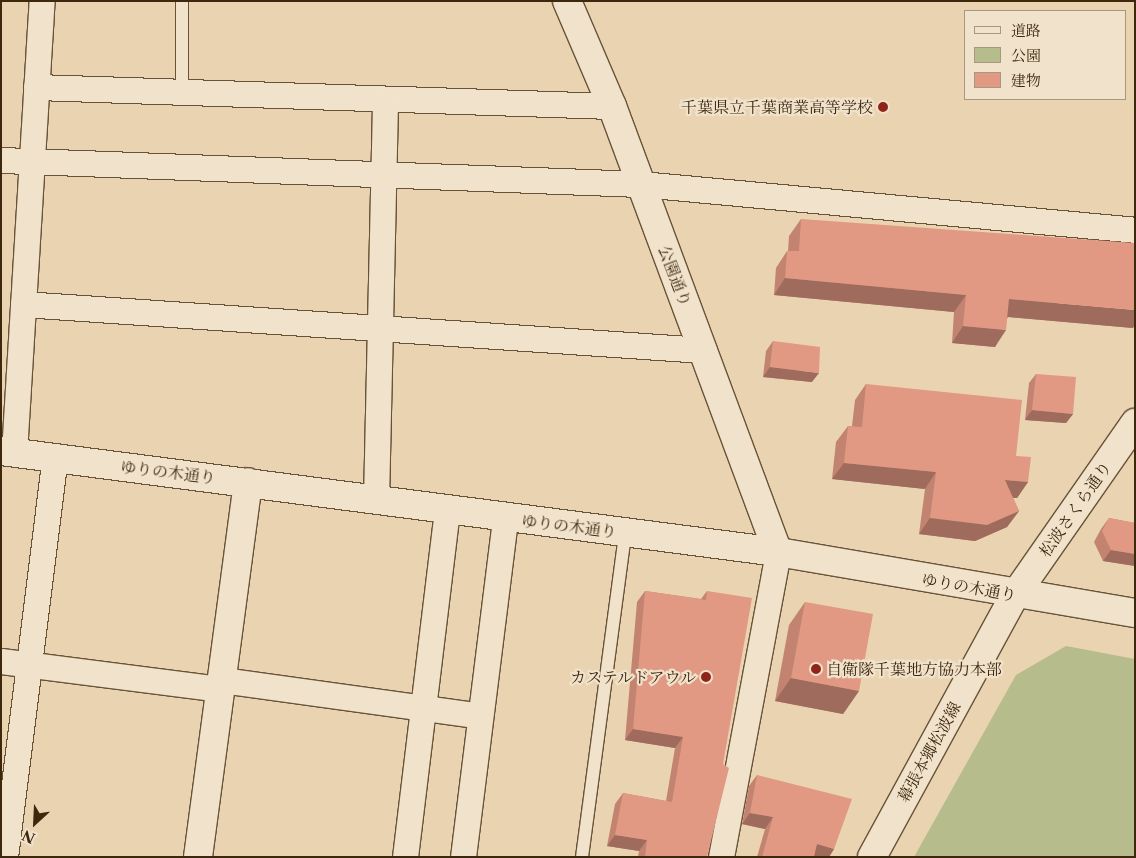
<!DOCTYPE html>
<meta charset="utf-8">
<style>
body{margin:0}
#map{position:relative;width:1136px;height:858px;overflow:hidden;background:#e9d3b1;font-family:"Libre Caslon Text","Noto Serif JP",serif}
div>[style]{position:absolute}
.green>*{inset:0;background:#b6bc8c}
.roads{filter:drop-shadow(1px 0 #685337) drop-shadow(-1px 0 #685337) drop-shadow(0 1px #685337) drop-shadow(0 -1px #685337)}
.service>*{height:12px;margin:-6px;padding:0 6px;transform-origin:6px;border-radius:6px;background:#f1e2cc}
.minor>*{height:25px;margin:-12.5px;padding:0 12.5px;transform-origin:12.5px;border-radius:12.5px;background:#f1e2cc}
.tertiary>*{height:28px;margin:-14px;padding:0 14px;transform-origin:14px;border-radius:14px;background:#f1e2cc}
.wall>*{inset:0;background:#c28471}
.shaded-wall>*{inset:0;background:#9e6b5c}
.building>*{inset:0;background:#e19983}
.dots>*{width:14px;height:14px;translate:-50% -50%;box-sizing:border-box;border:2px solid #f1e2cc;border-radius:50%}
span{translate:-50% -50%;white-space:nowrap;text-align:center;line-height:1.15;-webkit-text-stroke:4.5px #f1e2cc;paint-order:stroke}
.poi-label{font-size:16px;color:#3d280e}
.right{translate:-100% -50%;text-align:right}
.left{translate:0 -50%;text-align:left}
.street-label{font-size:16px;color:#3d280e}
.frame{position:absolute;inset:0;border:2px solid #3d280e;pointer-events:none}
.legend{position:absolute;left:964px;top:10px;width:162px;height:90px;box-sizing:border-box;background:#f1e2cc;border:1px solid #a99880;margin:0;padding:6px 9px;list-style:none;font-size:15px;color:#3d280e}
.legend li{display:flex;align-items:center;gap:10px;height:25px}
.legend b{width:25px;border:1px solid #a99880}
.north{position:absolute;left:10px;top:798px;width:50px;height:50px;-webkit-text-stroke:4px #f1e2cc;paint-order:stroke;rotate:205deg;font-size:14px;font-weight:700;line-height:20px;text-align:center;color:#3d280e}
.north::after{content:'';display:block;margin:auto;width:18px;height:22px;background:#3d280e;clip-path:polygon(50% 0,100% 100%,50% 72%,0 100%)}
</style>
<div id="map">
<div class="green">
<div style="clip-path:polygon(1066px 646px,1135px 659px,1135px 857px,914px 857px,1016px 675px)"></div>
</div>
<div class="roads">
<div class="service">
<div style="left:182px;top:1px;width:91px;rotate:90deg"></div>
<div style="left:582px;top:857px;width:327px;rotate:-82.4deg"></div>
</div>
<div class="minor">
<div style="left:36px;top:87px;width:576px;rotate:1.89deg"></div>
<div style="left:1px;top:160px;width:640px;rotate:2.15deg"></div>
<div style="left:641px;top:184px;width:496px;rotate:5.3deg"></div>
<div style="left:23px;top:304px;width:682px;rotate:3.87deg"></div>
<div style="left:14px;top:453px;width:453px;rotate:-86.5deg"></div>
<div style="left:376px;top:500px;width:400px;rotate:-88.7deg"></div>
<div style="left:1px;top:661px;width:222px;rotate:7.3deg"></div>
<div style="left:222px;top:680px;width:260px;rotate:7.9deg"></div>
<div style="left:5px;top:857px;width:402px;rotate:-82.9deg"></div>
<div style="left:405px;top:857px;width:349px;rotate:-83.1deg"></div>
<div style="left:463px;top:857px;width:342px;rotate:-82.9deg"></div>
<div style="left:721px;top:857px;width:310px;rotate:-79.4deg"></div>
</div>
<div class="tertiary">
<div style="left:567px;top:1px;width:114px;rotate:66.8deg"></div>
<div style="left:612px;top:106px;width:476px;rotate:69.6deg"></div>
<div style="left:1px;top:451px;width:784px;rotate:7.41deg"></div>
<div style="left:778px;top:552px;width:362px;rotate:9.7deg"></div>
<div style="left:198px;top:857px;width:378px;rotate:-82.4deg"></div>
<div style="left:872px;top:857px;width:298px;rotate:-61.4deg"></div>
<div style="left:1015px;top:595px;width:210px;rotate:-55.1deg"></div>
</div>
</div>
<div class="wall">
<div style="clip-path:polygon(801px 219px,1133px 328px,1008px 317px,995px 347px,952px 343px,954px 312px,774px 295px,776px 268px,787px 251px,788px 251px,789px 236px)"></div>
<div style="clip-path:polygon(773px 341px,812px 382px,763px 377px,766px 351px)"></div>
<div style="clip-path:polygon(1036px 374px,1073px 414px,1066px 423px,1025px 420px,1029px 383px)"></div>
<div style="clip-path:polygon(866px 384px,1016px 456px,1028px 482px,1017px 498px,1013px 498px,1019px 511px,1007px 527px,975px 541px,919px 534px,925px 489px,832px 479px,836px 442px,848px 426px,852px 426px,855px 400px)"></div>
<div style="clip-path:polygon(1109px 518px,1135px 523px,1135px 566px,1103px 561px,1094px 542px,1101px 529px)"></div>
<div style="clip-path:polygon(645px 591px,701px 599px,707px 591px,707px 857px,638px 857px,639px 851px,607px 846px,615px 804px,623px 793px,666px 801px,675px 748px,625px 740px,637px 602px)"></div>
<div style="clip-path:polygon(805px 602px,859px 691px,843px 714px,775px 701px,789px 625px)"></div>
<div style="clip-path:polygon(757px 775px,834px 849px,829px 857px,757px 857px,765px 829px,742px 824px,749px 786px)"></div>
</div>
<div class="shaded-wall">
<div style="clip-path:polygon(785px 278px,966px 295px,954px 312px,774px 295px)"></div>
<div style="clip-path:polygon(1009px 299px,1135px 310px,1135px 325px,1133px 328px,997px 316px)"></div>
<div style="clip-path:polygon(963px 326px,1006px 330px,995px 347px,952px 343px)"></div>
<div style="clip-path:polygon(770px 367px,819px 373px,812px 382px,763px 377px)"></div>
<div style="clip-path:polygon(1032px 410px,1073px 414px,1066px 423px,1025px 420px)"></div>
<div style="clip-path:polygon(844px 463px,936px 472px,925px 489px,832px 479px)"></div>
<div style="clip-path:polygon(1005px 480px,1028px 482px,1017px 498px,994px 497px)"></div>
<div style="clip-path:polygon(1019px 511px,1007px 527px,975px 541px,919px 534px,930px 518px)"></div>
<div style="clip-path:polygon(1111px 550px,1135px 554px,1135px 566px,1103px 561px)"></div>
<div style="clip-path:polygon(791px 678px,859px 691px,843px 714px,775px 701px)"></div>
<div style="clip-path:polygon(633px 729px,683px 737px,675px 748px,625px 740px)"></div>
<div style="clip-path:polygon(750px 813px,773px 817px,765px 829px,742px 824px)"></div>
<div style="clip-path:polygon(615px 835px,647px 840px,639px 851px,607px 846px)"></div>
<div style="clip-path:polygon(817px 844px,834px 849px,829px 857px,813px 857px)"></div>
</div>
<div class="building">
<div style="clip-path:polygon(801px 219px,1135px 243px,1135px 310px,1009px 299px,1006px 330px,963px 326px,966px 295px,785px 278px,787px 251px,799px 251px)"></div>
<div style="clip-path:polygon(773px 341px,820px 347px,819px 373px,770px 367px)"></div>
<div style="clip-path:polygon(1036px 374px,1076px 377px,1073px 414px,1032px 410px)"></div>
<div style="clip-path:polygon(866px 384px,1022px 400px,1016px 456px,1031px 457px,1028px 482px,1005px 480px,1019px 511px,987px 525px,930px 518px,936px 472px,844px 463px,848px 426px,862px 427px)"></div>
<div style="clip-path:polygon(1109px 518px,1135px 523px,1135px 554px,1111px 550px,1102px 531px)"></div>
<div style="clip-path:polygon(645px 591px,706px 600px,707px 591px,752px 598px,723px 764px,729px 768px,707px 857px,645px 857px,647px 840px,615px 835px,623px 793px,672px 802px,683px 737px,633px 729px)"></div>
<div style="clip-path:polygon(805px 602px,873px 614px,859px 691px,791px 678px)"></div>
<div style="clip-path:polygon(757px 775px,852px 799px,834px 849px,817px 844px,814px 857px,762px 857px,773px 817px,750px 813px)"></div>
</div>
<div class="dots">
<div style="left:883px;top:107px;background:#8f2418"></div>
<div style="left:816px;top:669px;background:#8f2418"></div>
<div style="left:706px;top:677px;background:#8f2418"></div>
</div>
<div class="poi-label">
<span class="right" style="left:873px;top:107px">千葉県立千葉商業高等学校</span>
<span class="left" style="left:826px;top:669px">自衛隊千葉地方協力本部</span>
<span class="right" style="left:696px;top:677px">カステルドアウル</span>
</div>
<div class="street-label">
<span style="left:675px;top:276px;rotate:69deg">公園通り</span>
<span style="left:168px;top:472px;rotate:7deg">ゆりの木通り</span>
<span style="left:1075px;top:509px;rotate:-55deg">松波さくら通り</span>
<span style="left:569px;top:526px;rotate:7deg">ゆりの木通り</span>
<span style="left:969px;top:587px;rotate:10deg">ゆりの木通り</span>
<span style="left:929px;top:752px;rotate:-61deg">幕張本郷松波線</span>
</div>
<div class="frame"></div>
<ul class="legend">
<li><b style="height:6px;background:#f1e2cc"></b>道路</li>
<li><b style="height:14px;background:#b6bc8c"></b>公園</li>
<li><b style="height:14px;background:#e19983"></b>建物</li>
</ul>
<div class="north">N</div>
</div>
